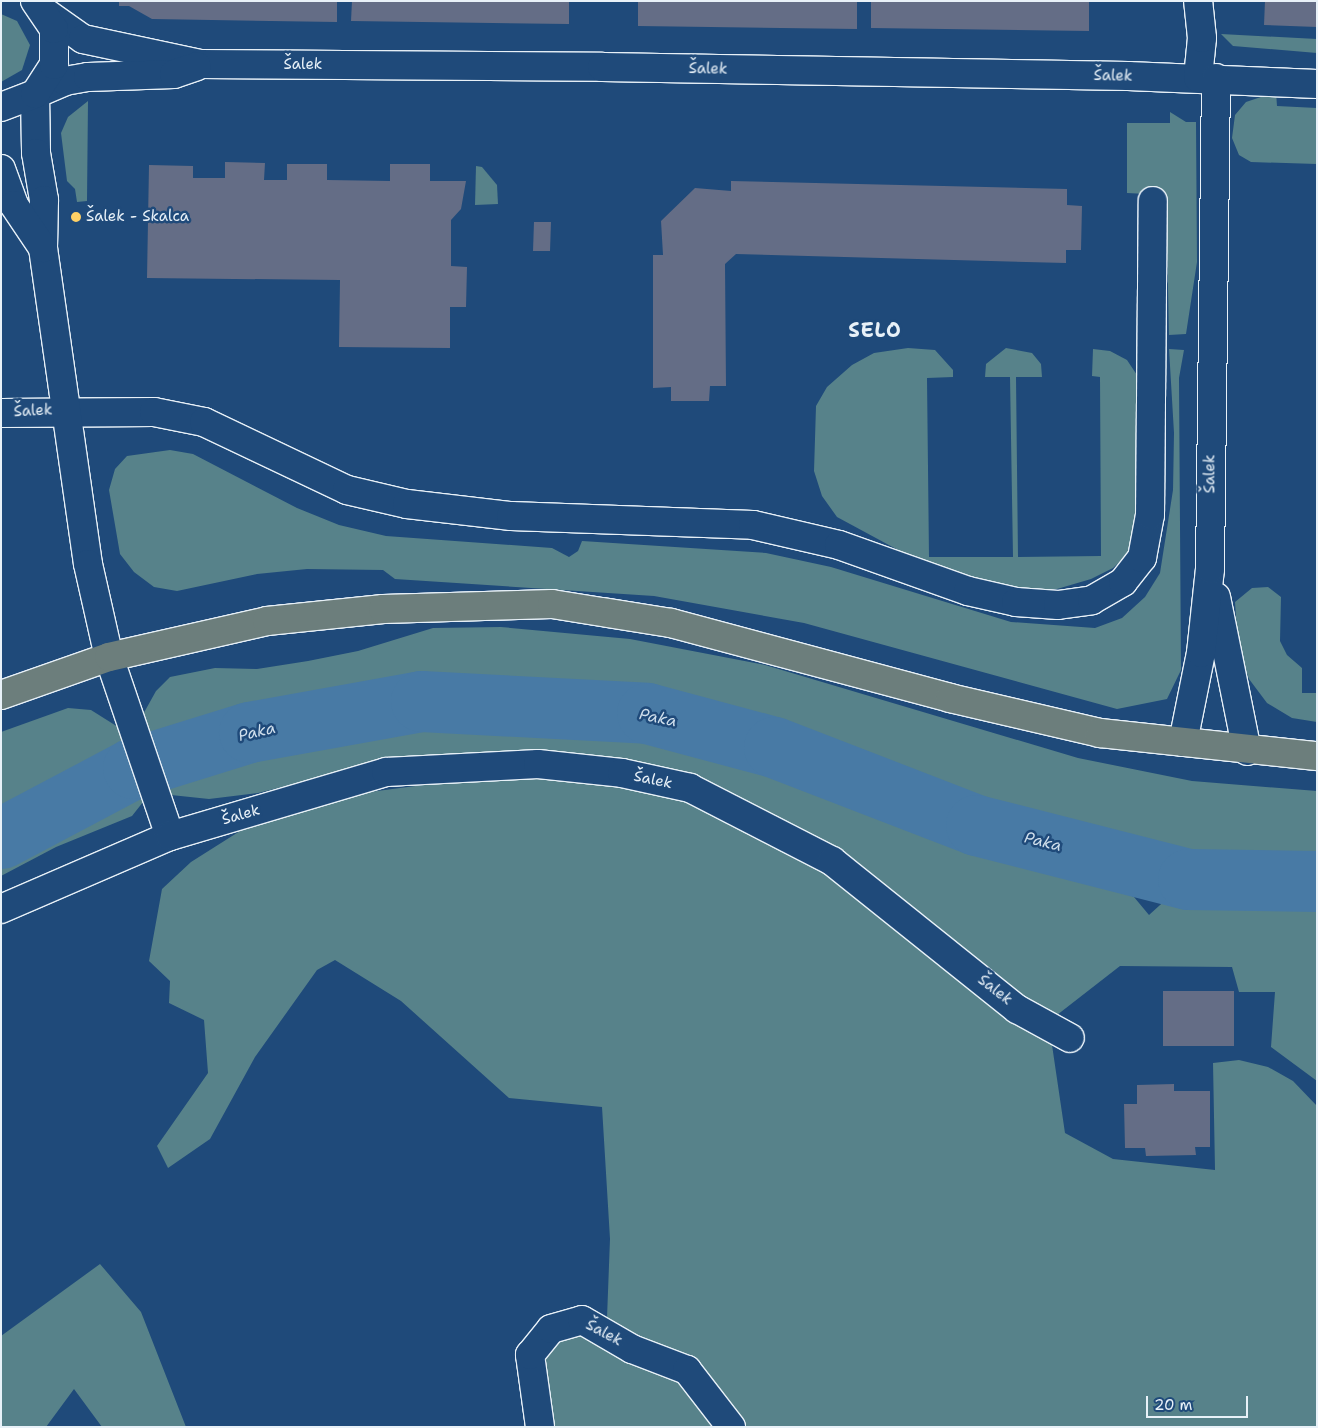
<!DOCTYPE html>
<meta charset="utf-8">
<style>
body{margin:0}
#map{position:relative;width:1318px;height:1428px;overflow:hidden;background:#1f4a7a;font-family:"Shantell Sans",sans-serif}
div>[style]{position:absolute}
.green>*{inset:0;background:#57828a}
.river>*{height:61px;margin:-30.5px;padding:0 30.5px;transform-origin:30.5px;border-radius:30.5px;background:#487aa5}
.building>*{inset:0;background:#646d86}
.roads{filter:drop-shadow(1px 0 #e8f1f8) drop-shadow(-1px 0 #e8f1f8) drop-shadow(0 1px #e8f1f8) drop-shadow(0 -1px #e8f1f8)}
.street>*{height:28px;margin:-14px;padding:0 14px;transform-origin:14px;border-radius:14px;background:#1f4a7a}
.secondary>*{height:28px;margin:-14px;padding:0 14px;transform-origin:14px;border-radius:14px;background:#1f4a7a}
.primary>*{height:28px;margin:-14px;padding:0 14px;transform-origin:14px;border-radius:14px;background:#6c7e7c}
.dots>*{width:14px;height:14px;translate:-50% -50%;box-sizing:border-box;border:2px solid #1f4a7a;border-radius:50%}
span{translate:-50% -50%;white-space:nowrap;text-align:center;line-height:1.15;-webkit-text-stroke:5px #1f4a7a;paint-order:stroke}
.street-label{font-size:15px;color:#e8f1f8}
.poi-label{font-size:15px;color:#e8f1f8}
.left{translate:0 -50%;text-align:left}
.water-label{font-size:16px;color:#d0dfec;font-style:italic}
.district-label{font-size:20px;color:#e8f1f8;font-weight:700;letter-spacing:1px}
.frame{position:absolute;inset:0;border:2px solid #e8f1f8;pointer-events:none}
.scale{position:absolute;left:1146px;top:1396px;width:102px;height:22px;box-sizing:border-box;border:2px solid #e8f1f8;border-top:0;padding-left:6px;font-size:15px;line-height:18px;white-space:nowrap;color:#e8f1f8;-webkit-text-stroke:4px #1f4a7a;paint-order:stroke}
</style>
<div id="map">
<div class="green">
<div style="clip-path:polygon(1px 14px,17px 21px,30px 45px,22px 70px,1px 82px)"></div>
<div style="clip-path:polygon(1221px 34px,1317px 39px,1317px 53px,1233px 46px)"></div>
<div style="clip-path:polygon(1276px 92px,1277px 106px,1317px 108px,1317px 164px,1251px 162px,1239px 155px,1232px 138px,1235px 115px,1246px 102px)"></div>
<div style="clip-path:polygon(88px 101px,87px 201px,77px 202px,75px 189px,67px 181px,61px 133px,68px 117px)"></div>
<div style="clip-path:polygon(1170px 112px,1186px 122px,1196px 122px,1197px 262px,1186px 334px,1169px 335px,1166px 195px,1127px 193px,1127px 123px,1170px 123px)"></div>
<div style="clip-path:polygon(476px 166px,482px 167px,497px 185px,498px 204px,475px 205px)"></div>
<div style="clip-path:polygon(908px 348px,935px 350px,953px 370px,953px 377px,927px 378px,929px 557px,1013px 557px,1010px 377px,985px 377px,986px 364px,1006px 348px,1032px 353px,1041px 364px,1042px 377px,1016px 377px,1018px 557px,1101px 556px,1100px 377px,1092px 376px,1093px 349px,1110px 351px,1127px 360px,1139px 378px,1136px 515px,1130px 552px,1113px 568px,1091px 579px,1057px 589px,1023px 589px,975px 581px,924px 564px,837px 517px,822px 496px,814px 471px,816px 406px,827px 387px,852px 365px,874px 353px)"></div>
<div style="clip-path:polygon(1169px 349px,1184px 350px,1179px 378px,1181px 670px,1167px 699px,1117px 709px,804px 623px,654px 596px,395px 579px,383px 570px,307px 569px,257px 574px,177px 591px,154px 587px,134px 572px,120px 554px,109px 490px,115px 469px,127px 456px,170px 450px,193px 454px,297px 508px,339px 525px,386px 536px,552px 548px,569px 557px,578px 551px,582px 541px,766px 553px,831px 567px,1011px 622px,1095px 628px,1122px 618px,1145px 597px,1160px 573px,1173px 490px,1174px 433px)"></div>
<div style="clip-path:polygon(1268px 587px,1281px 597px,1280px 641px,1287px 655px,1302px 668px,1302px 693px,1317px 693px,1317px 722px,1292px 718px,1267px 703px,1249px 679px,1238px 648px,1235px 602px,1252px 588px)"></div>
<div style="clip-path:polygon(501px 627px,630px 639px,765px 665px,1078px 758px,1192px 781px,1317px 791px,1317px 866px,1202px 863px,1141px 852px,1028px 823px,745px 727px,635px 700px,510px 692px,392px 692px,253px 713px,149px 744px,141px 718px,156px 691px,170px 677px,215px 668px,257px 669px,308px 661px,358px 651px,433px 628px)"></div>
<div style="clip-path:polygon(68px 708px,91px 710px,118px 727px,132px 751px,1px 815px,1px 732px)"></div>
<div style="clip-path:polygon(430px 714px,639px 723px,725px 743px,758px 754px,758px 770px,885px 813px,974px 836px,984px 853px,1094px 878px,1134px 897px,1149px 915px,1181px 886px,1198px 890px,1317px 892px,1317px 1081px,1271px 1047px,1275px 992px,1239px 992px,1232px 967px,1120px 966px,1057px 1015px,1037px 1010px,688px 778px,387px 761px,258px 793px,209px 799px,171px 795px,161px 777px,255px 742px)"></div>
<div style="clip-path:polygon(543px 778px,630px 785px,698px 801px,866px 896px,1045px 1033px,1052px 1045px,1065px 1133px,1113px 1159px,1215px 1170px,1213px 1063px,1239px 1060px,1268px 1067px,1293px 1081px,1317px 1106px,1317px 1427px,550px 1427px,541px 1346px,596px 1327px,607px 1318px,610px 1239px,602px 1107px,509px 1098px,401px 1001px,335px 960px,317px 970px,255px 1057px,210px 1139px,168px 1168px,157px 1146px,208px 1073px,204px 1020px,169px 1003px,170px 981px,149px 961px,162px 889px,191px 862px,240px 831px,354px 794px,454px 781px)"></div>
<div style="clip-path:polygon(142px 782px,147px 797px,132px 816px,56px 847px,1px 876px,1px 848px,37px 828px)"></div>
<div style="clip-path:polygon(100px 1264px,141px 1312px,186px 1427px,102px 1427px,74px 1389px,46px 1427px,1px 1427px,1px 1336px)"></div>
</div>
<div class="river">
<div style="left:1px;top:838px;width:149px;rotate:-27.9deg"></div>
<div style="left:133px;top:768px;width:121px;rotate:-17.2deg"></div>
<div style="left:249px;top:732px;width:175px;rotate:-10.2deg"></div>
<div style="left:421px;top:701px;width:226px;rotate:3deg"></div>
<div style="left:647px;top:713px;width:131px;rotate:15deg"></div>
<div style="left:774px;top:747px;width:217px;rotate:21.1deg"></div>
<div style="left:976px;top:825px;width:219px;rotate:14.3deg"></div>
<div style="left:1188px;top:879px;width:129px;rotate:0.9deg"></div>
</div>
<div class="building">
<div style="clip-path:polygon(119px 1px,337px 1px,337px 22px,152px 19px,129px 6px,119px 6px)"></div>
<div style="clip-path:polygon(352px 1px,569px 1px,569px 24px,351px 21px)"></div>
<div style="clip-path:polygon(638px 1px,857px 1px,857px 29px,638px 26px)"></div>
<div style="clip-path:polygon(871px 1px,1089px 1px,1089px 31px,871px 28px)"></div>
<div style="clip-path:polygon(1265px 1px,1317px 1px,1317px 27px,1264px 25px)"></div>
<div style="clip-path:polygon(225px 162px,265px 163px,264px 180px,287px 180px,287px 164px,327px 164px,327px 180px,390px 181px,390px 164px,430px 164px,430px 181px,466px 181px,461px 209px,451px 220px,451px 266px,467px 267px,466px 307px,450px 307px,450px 348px,339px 347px,340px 280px,147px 278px,149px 165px,193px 166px,193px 178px,225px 178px)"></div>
<div style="clip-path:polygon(731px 181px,1067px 189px,1067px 205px,1082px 206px,1081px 250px,1066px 250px,1066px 263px,736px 254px,725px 264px,726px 386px,710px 386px,709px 401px,671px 401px,671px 387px,653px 388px,653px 255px,663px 255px,661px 221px,695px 188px,731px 191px)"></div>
<div style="clip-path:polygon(534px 222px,551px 222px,550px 251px,533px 251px)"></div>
<div style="clip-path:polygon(1163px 991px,1234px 991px,1234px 1046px,1163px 1046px)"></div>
<div style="clip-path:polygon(1174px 1084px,1174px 1091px,1210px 1091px,1210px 1147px,1195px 1147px,1196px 1155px,1146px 1156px,1145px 1148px,1125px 1148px,1124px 1104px,1137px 1104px,1137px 1085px)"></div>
</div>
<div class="roads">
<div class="street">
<div style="left:46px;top:13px;width:45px;rotate:35.1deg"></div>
<div style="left:83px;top:39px;width:121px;rotate:12deg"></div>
<div style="left:201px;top:64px;width:401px;rotate:0.4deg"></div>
<div style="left:602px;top:67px;width:526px;rotate:0.98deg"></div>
<div style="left:1128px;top:76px;width:189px;rotate:2.4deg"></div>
<div style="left:1198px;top:78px;width:40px;rotate:-84.3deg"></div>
<div style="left:1202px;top:38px;width:37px;rotate:-96deg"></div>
<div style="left:35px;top:94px;width:33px;rotate:-23deg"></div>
<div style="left:65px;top:81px;width:23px;rotate:-10deg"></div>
<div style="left:88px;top:77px;width:86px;rotate:-2deg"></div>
<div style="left:174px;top:74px;width:24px;rotate:-19deg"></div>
<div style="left:1px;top:413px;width:153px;rotate:-0.4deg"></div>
<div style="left:154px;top:412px;width:51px;rotate:11.3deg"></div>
<div style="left:204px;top:422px;width:158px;rotate:25.4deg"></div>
<div style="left:347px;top:490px;width:62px;rotate:13.1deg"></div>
<div style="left:407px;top:504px;width:105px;rotate:6.6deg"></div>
<div style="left:511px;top:516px;width:242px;rotate:2.1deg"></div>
<div style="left:753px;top:525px;width:88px;rotate:13.1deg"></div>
<div style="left:839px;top:545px;width:137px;rotate:19.6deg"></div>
<div style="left:968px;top:591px;width:49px;rotate:12.9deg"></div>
<div style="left:1016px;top:602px;width:42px;rotate:4.1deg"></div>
<div style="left:1058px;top:605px;width:34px;rotate:-8deg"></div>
<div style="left:1092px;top:600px;width:36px;rotate:-30deg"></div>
<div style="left:1123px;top:582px;width:31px;rotate:-52deg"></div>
<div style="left:1142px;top:558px;width:44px;rotate:-79.5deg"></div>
<div style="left:1150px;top:515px;width:314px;rotate:-89.5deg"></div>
<div style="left:109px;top:657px;width:189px;rotate:71.2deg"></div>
<div style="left:1px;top:909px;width:184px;rotate:-23.4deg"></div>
<div style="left:170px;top:836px;width:225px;rotate:-16.5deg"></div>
<div style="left:386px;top:772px;width:152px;rotate:-3deg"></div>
<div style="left:538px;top:764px;width:84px;rotate:6.1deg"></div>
<div style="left:622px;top:773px;width:70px;rotate:12.4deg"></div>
<div style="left:690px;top:788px;width:160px;rotate:27.2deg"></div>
<div style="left:832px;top:861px;width:237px;rotate:38.7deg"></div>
<div style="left:1017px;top:1009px;width:60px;rotate:28.7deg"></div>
<div style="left:540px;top:1427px;width:73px;rotate:-97.9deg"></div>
<div style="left:530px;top:1355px;width:33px;rotate:-51deg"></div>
<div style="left:551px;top:1329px;width:32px;rotate:-16deg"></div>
<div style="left:582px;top:1320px;width:58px;rotate:30.1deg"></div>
<div style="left:632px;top:1349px;width:59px;rotate:20.9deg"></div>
<div style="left:687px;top:1370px;width:72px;rotate:52.3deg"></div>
</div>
<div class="secondary">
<div style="left:35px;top:94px;width:59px;rotate:89deg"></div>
<div style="left:36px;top:153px;width:48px;rotate:80.3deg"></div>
<div style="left:44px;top:200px;width:48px;rotate:91.2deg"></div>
<div style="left:43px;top:248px;width:319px;rotate:81.9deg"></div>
<div style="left:88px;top:564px;width:95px;rotate:77.3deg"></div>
<div style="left:1px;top:107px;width:36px;rotate:-21deg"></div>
<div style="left:35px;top:94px;width:35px;rotate:-57deg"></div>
<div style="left:54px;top:65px;width:36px;rotate:-90deg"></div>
<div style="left:54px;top:29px;width:34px;rotate:-124deg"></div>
<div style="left:1px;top:169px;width:38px;rotate:70deg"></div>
<div style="left:14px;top:205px;width:52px;rotate:56deg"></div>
<div style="left:1216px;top:597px;width:157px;rotate:78.6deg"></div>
<div style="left:1183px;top:742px;width:91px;rotate:-78.6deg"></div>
<div style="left:1201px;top:653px;width:84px;rotate:-83.9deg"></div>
<div style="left:1210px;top:569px;width:491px;rotate:-89.3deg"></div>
</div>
<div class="primary">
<div style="left:1px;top:695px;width:114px;rotate:-19.4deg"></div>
<div style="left:109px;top:657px;width:162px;rotate:-12.8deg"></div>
<div style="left:267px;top:621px;width:117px;rotate:-5.9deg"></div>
<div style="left:383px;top:609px;width:169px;rotate:-1.7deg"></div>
<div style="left:552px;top:604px;width:121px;rotate:9.1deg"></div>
<div style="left:671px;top:623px;width:289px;rotate:15deg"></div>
<div style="left:950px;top:698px;width:154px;rotate:13.1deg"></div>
<div style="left:1100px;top:733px;width:218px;rotate:6.1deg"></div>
</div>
</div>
<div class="dots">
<div style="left:76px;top:217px;background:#ffd166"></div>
</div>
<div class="street-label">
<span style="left:303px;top:65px">Šalek</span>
<span style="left:708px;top:69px;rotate:1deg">Šalek</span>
<span style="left:1113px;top:76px;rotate:1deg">Šalek</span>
<span style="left:33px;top:411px;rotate:-3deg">Šalek</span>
<span style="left:1210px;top:474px;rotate:-90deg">Šalek</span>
<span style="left:653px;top:780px;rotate:12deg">Šalek</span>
<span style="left:241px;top:815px;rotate:-16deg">Šalek</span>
<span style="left:995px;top:990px;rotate:38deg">Šalek</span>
<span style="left:604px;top:1333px;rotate:28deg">Šalek</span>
</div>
<div class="poi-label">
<span class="left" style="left:86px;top:217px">Šalek - Skalca</span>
</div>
<div class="water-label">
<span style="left:658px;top:718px;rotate:12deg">Paka</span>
<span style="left:257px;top:732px;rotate:-13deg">Paka</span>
<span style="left:1043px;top:842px;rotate:14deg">Paka</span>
</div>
<div class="district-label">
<span style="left:875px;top:330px">SELO</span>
</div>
<div class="frame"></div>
<div class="scale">20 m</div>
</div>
